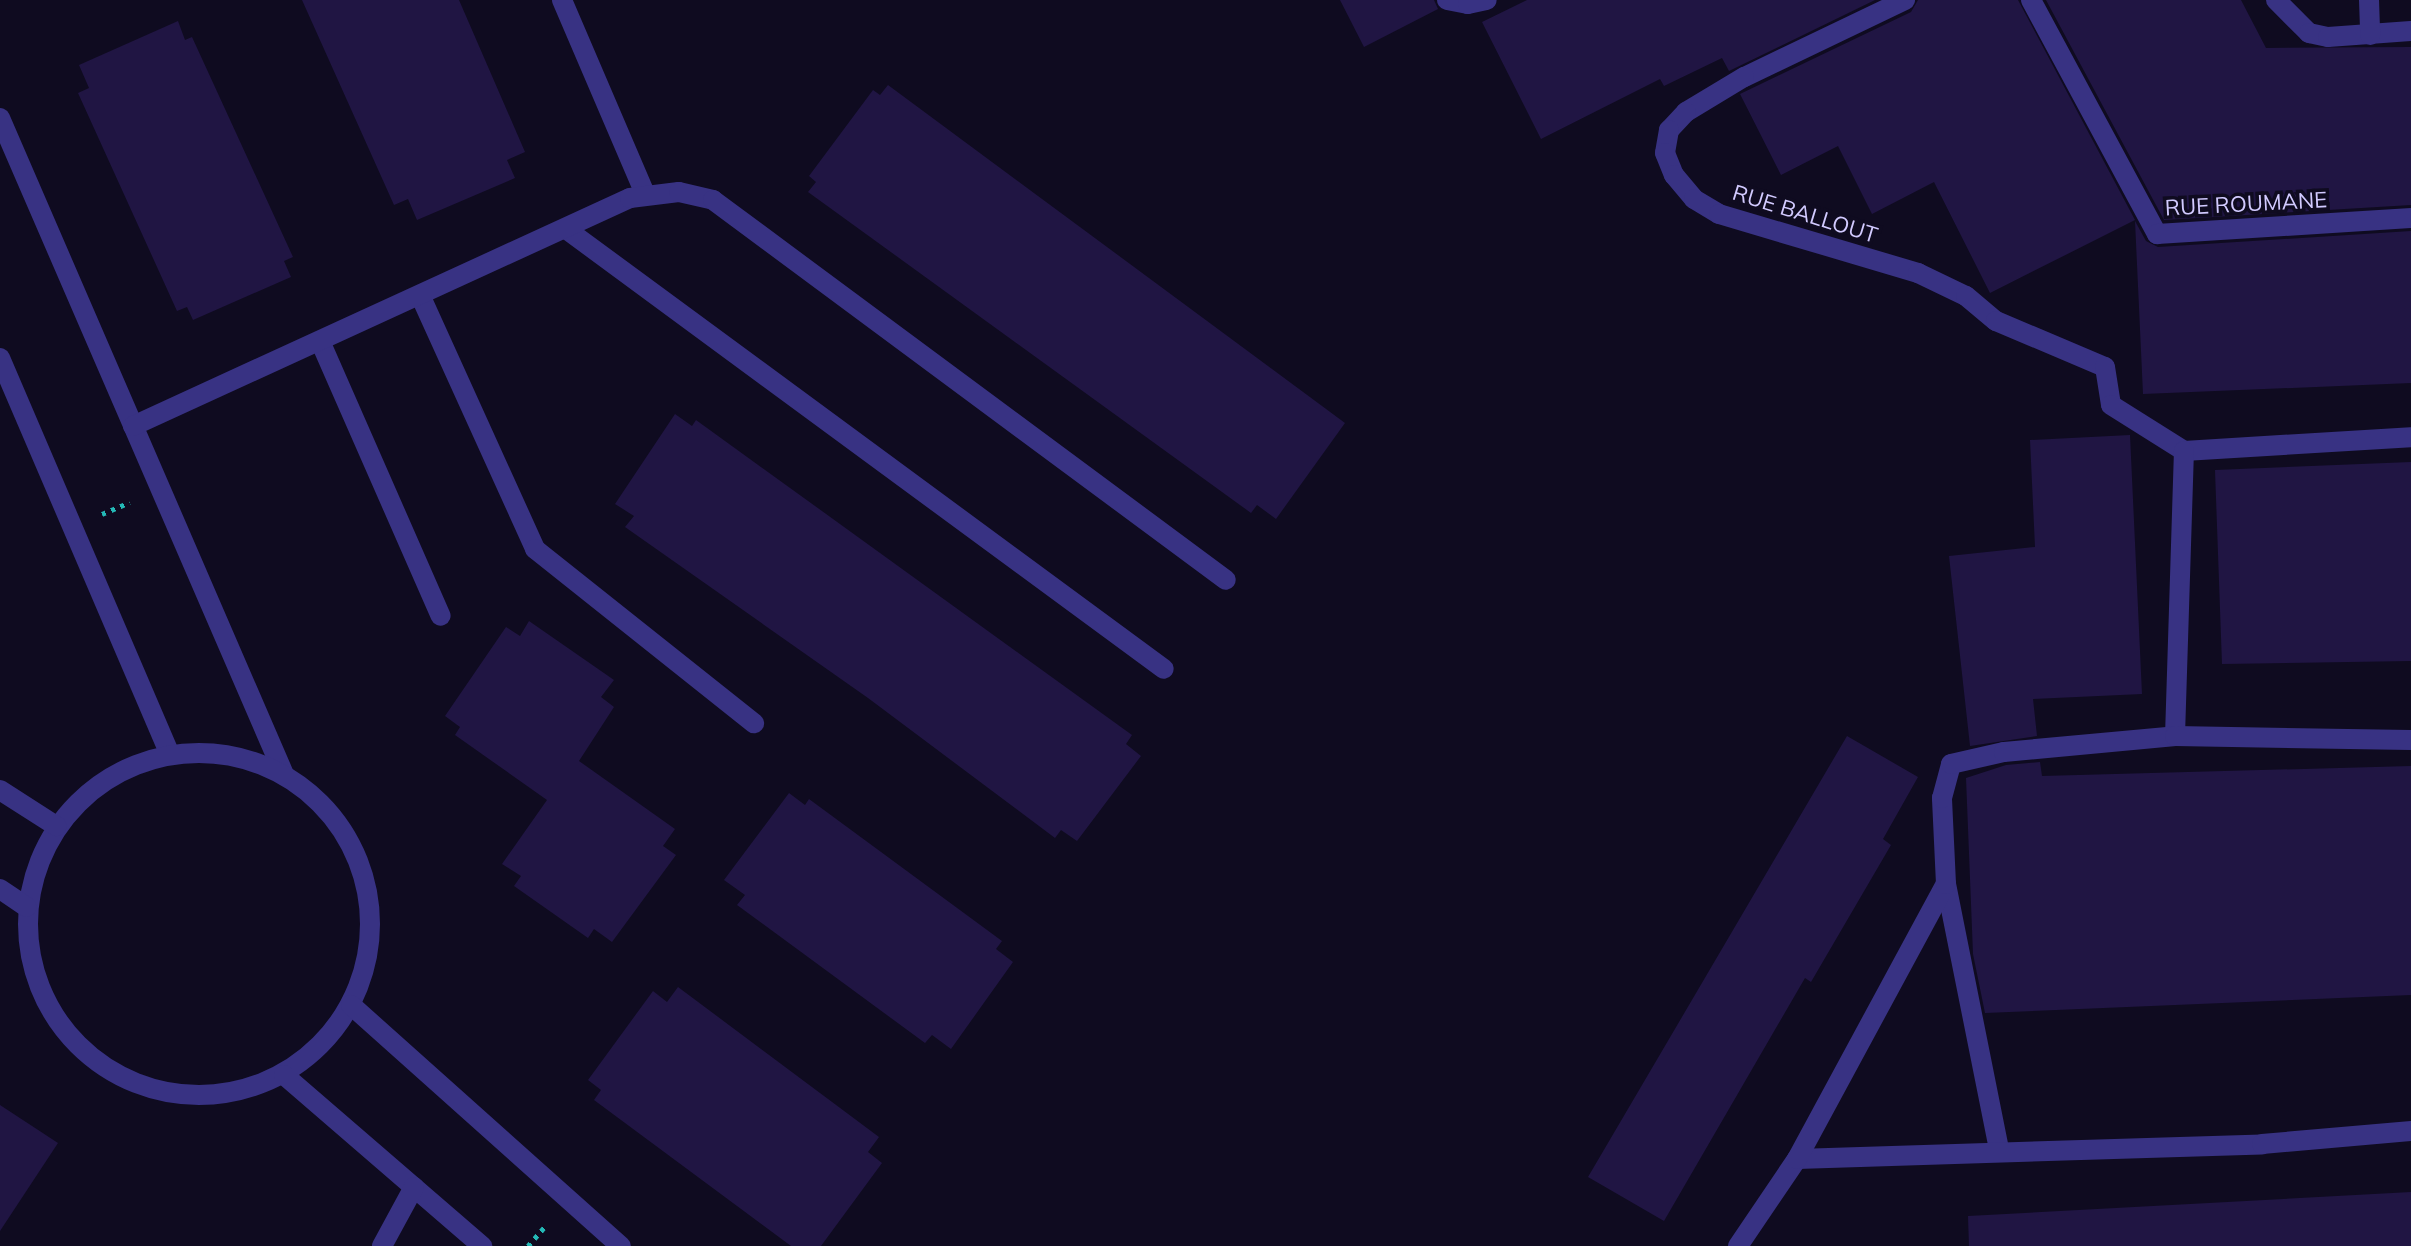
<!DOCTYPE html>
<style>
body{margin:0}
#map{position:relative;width:2411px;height:1246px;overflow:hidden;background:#0f0b20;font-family:Mulish,sans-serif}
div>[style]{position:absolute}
.building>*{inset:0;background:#201543}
.path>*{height:5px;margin-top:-2.5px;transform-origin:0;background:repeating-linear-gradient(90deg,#24b9b6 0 4px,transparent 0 10px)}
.minor>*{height:20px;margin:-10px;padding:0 10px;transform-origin:10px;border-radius:10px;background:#383283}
.minor>.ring{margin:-10px;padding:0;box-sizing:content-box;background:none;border:20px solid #383283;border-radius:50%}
span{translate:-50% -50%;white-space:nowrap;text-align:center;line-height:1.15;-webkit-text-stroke:7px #0f0b20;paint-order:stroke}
.street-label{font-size:22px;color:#d2caff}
</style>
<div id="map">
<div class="building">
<div style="clip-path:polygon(302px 0,459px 0,525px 152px,507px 160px,515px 178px,417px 220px,408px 199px,394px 205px)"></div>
<div style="clip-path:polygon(1340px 0,1434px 0,1438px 9px,1364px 47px)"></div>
<div style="clip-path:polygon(1527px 0,1875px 0,1729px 71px,1722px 58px,1664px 86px,1660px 79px,1541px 139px,1482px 22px)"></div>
<div style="clip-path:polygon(1918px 0,2018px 0,2135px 220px,1990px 293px,1934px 182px,1872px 214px,1838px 146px,1781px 175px,1740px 94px,1911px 12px)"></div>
<div style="clip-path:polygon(2046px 0,2241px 0,2266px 48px,2411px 47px,2411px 205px,2164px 220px)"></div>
<div style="clip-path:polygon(178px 21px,185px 40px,192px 37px,293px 257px,284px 261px,291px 277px,193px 320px,187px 307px,177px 311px,78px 93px,89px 88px,79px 65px)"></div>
<div style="clip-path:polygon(888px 85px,1345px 423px,1276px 519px,1257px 505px,1251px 513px,808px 192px,816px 182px,809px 176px,873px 90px,880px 95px)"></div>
<div style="clip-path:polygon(2135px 221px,2146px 241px,2158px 247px,2411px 231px,2411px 383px,2143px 394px)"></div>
<div style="clip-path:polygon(675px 414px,692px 426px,696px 420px,1132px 735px,1126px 744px,1141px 756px,1077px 841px,1061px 830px,1055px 838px,868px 698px,625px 527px,634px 516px,615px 504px)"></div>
<div style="clip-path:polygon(2130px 435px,2142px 694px,2033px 699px,2037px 736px,1970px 746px,1949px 556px,2035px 547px,2030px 440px)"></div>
<div style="clip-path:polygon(2411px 462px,2411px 661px,2222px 664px,2215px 470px)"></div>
<div style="clip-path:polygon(529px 621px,614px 680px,601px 697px,614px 707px,579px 761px,675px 829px,663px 846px,676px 855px,612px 942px,594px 929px,588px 938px,514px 886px,521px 876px,502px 864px,547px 800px,455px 735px,460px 727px,445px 716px,506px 627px,520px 636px)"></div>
<div style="clip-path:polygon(1847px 736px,1918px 777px,1883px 839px,1891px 845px,1811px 982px,1805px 978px,1664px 1221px,1588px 1177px)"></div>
<div style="clip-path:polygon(2040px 762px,2042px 776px,2411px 766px,2411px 995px,1985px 1013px,1973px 954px,1966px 778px,2006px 765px)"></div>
<div style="clip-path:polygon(789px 793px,805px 805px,809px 799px,1002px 941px,996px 949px,1013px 962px,951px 1049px,932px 1035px,925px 1043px,737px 905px,745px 895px,724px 880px)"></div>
<div style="clip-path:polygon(678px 987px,879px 1137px,868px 1152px,882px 1163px,821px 1246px,791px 1246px,594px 1100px,601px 1090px,588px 1080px,653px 991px,667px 1002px)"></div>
<div style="clip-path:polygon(0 1105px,58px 1143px,0 1231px)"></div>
<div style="clip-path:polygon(2411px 1192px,2411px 1246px,1969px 1246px,1968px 1216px)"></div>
</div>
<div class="path">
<div style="left:102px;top:514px;width:30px;rotate:-23deg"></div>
<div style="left:528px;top:1246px;width:29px;rotate:-49deg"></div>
</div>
<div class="minor">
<div style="left:562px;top:0;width:211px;rotate:66.8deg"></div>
<div style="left:1447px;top:0;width:21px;rotate:11deg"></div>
<div style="left:1468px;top:4px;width:19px;rotate:-12deg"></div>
<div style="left:1905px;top:0;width:178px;rotate:154.4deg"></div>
<div style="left:1744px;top:77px;width:68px;rotate:148.9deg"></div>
<div style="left:1686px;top:112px;width:25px;rotate:133deg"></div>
<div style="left:1669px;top:130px;width:23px;rotate:100deg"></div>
<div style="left:1665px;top:153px;width:24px;rotate:68deg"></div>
<div style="left:1674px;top:175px;width:31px;rotate:50deg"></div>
<div style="left:1694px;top:199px;width:29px;rotate:31deg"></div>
<div style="left:1719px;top:214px;width:208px;rotate:16.5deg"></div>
<div style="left:1918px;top:273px;width:53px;rotate:25.6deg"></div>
<div style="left:1966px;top:296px;width:39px;rotate:40deg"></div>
<div style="left:1996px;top:321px;width:118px;rotate:22.9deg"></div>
<div style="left:2105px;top:367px;width:38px;rotate:81deg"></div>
<div style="left:2111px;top:405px;width:86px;rotate:32.2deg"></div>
<div style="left:2031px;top:0;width:266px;rotate:61.7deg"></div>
<div style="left:2157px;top:234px;width:255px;rotate:-3.6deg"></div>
<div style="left:2276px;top:0;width:47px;rotate:45deg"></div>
<div style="left:2309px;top:33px;width:19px;rotate:12deg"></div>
<div style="left:2328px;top:37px;width:83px;rotate:-4.1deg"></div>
<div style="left:2369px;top:0;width:35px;rotate:88deg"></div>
<div style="left:0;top:118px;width:713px;rotate:66.6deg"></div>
<div style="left:566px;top:229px;width:742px;rotate:36.35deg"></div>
<div style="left:420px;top:295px;width:279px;rotate:65.6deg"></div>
<div style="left:535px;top:549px;width:280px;rotate:38.5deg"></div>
<div style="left:320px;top:341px;width:300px;rotate:66.3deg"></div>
<div style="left:0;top:358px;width:430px;rotate:66.8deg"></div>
<div style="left:133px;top:426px;width:547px;rotate:-24.64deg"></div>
<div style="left:630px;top:198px;width:49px;rotate:-7deg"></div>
<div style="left:679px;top:192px;width:35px;rotate:13deg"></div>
<div style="left:713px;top:200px;width:638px;rotate:36.53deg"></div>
<div style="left:2184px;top:451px;width:227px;rotate:-3.5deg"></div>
<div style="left:2175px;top:736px;width:285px;rotate:-88.2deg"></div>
<div class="ring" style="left:28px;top:753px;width:322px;height:322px"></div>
<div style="left:0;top:790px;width:67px;rotate:32.7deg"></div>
<div style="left:1946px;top:884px;width:271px;rotate:78.7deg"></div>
<div style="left:0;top:889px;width:32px;rotate:34deg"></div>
<div style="left:351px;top:1005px;width:362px;rotate:41.8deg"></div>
<div style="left:284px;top:1075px;width:262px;rotate:40.8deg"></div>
<div style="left:1797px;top:1159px;width:465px;rotate:-1.8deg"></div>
<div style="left:2262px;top:1144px;width:150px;rotate:-5deg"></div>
<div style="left:382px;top:1246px;width:67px;rotate:-61.5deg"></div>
<div style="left:1738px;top:1246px;width:105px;rotate:-55.9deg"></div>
<div style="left:1797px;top:1159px;width:313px;rotate:-61.6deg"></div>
<div style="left:1946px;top:884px;width:86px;rotate:-92.7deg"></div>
<div style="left:1942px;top:798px;width:35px;rotate:-75deg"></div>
<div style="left:1951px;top:764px;width:54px;rotate:-12.8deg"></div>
<div style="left:2004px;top:752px;width:172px;rotate:-5.3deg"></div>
<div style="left:2175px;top:736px;width:236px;rotate:1deg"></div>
</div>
<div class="street-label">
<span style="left:2246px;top:204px;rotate:-3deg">RUE ROUMANE</span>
<span style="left:1805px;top:214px;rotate:17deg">RUE BALLOUT</span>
</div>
</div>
